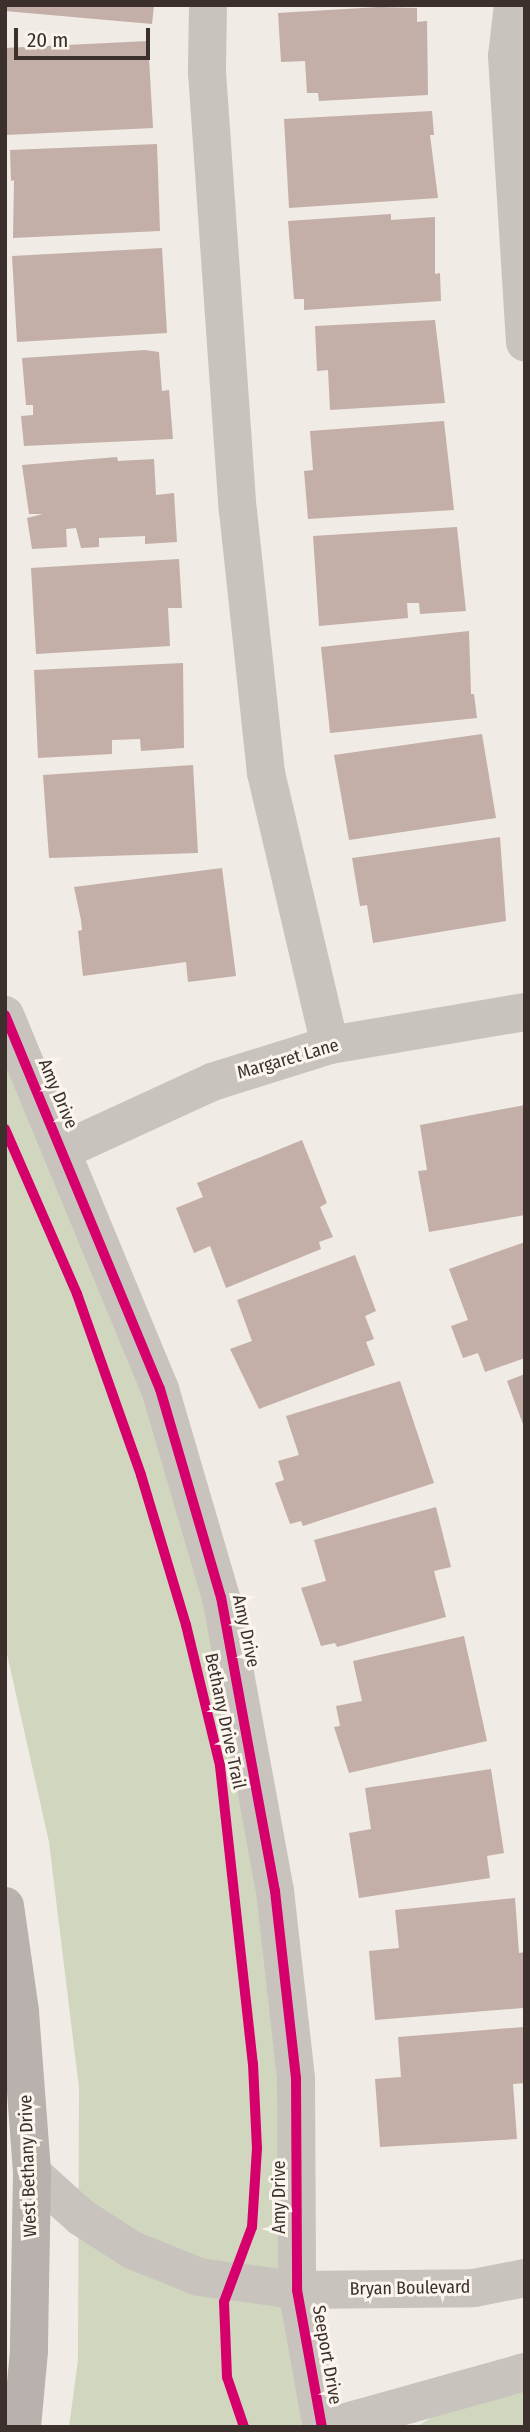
<!DOCTYPE html>
<style>
body{margin:0}
#map{position:relative;width:530px;height:2432px;overflow:hidden;background:#f0ebe5;font-family:"Fira Sans Condensed",sans-serif}
div>[style]{position:absolute}
.green>*{inset:0;background:#d1d6bf}
.building>*{inset:0;background:#c3afa7}
.minor>*{height:38px;margin:-19px;padding:0 19px;transform-origin:19px;border-radius:19px;background:#c9c3be}
.major>*{height:38px;margin:-19px;padding:0 19px;transform-origin:19px;border-radius:19px;background:#b8b1ad}
.cycleway>*{height:10px;margin:-5px;padding:0 5px;transform-origin:5px;border-radius:5px;background:#d6006c}
span{translate:-50% -50%;white-space:nowrap;text-align:center;line-height:1.15;-webkit-text-stroke:6px #fbf5ee;paint-order:stroke}
.street-label{font-size:18px;color:#3b302b}
.frame{position:absolute;inset:0;border:7px solid #3b302b;pointer-events:none}
.scale{position:absolute;left:14px;top:28px;width:136px;height:32px;box-sizing:border-box;border:4px solid #3b302b;border-top:0;padding-left:9px;font-size:21px;line-height:24px;white-space:nowrap;color:#3b302b;-webkit-text-stroke:5px #fbf5ee;paint-order:stroke}
</style>
<div id="map">
<div class="green">
<div style="clip-path:polygon(5px 1045px,148px 1396px,237px 1722px,276px 1987px,302px 2427px,69px 2427px,78px 2360px,79px 2088px,49px 1842px,5px 1645px)"></div>
<div style="clip-path:polygon(525px 2391px,525px 2427px,416px 2427px,442px 2411px)"></div>
</div>
<div class="building">
<div style="clip-path:polygon(5px 5px,154px 5px,152px 24px,5px 11px)"></div>
<div style="clip-path:polygon(379px 7px,417px 8px,417px 22px,427px 21px,428px 95px,319px 101px,318px 93px,307px 93px,305px 61px,281px 62px,278px 13px)"></div>
<div style="clip-path:polygon(148px 41px,153px 128px,6px 135px,5px 48px)"></div>
<div style="clip-path:polygon(432px 111px,434px 135px,430px 135px,438px 198px,289px 208px,284px 119px)"></div>
<div style="clip-path:polygon(157px 144px,160px 231px,13px 238px,14px 180px,11px 181px,10px 150px)"></div>
<div style="clip-path:polygon(391px 214px,391px 220px,435px 217px,435px 274px,440px 273px,441px 301px,304px 310px,304px 299px,294px 299px,288px 221px)"></div>
<div style="clip-path:polygon(162px 248px,167px 333px,17px 342px,12px 256px)"></div>
<div style="clip-path:polygon(435px 320px,445px 403px,330px 410px,328px 370px,317px 371px,315px 326px)"></div>
<div style="clip-path:polygon(145px 350px,159px 352px,162px 391px,169px 390px,173px 439px,24px 446px,21px 416px,33px 415px,33px 405px,26px 405px,22px 358px)"></div>
<div style="clip-path:polygon(444px 421px,454px 510px,308px 519px,304px 471px,313px 470px,310px 431px)"></div>
<div style="clip-path:polygon(117px 457px,118px 461px,154px 459px,156px 495px,174px 493px,177px 542px,145px 544px,145px 536px,99px 538px,99px 547px,81px 548px,76px 528px,66px 529px,67px 547px,32px 549px,27px 518px,43px 514px,29px 514px,22px 465px)"></div>
<div style="clip-path:polygon(457px 527px,466px 611px,420px 614px,419px 603px,407px 603px,408px 618px,319px 626px,313px 536px)"></div>
<div style="clip-path:polygon(179px 559px,182px 608px,168px 608px,170px 646px,36px 654px,31px 568px)"></div>
<div style="clip-path:polygon(469px 631px,471px 694px,474px 694px,477px 718px,330px 733px,321px 647px)"></div>
<div style="clip-path:polygon(183px 663px,184px 748px,141px 751px,140px 739px,112px 740px,112px 754px,38px 758px,34px 670px)"></div>
<div style="clip-path:polygon(482px 734px,496px 818px,349px 840px,334px 755px)"></div>
<div style="clip-path:polygon(193px 765px,198px 853px,49px 858px,43px 775px)"></div>
<div style="clip-path:polygon(500px 837px,506px 921px,373px 943px,367px 905px,360px 906px,352px 858px)"></div>
<div style="clip-path:polygon(222px 868px,236px 976px,188px 982px,186px 962px,83px 976px,78px 931px,82px 930px,81px 920px,74px 887px)"></div>
<div style="clip-path:polygon(525px 1105px,525px 1215px,429px 1232px,418px 1171px,427px 1170px,420px 1125px)"></div>
<div style="clip-path:polygon(302px 1140px,327px 1203px,320px 1207px,333px 1237px,319px 1242px,321px 1249px,226px 1288px,210px 1246px,194px 1253px,176px 1208px,203px 1197px,197px 1183px)"></div>
<div style="clip-path:polygon(525px 1242px,525px 1358px,485px 1372px,478px 1353px,463px 1358px,451px 1326px,468px 1320px,449px 1269px)"></div>
<div style="clip-path:polygon(355px 1255px,376px 1311px,365px 1316px,374px 1339px,366px 1342px,375px 1365px,259px 1409px,230px 1349px,252px 1341px,237px 1300px)"></div>
<div style="clip-path:polygon(525px 1374px,525px 1427px,524px 1427px,507px 1381px)"></div>
<div style="clip-path:polygon(400px 1381px,434px 1483px,303px 1526px,301px 1521px,290px 1524px,275px 1483px,284px 1480px,278px 1461px,299px 1455px,286px 1416px)"></div>
<div style="clip-path:polygon(436px 1507px,451px 1567px,434px 1571px,446px 1617px,337px 1647px,335px 1643px,321px 1646px,301px 1588px,326px 1581px,314px 1540px)"></div>
<div style="clip-path:polygon(464px 1636px,487px 1741px,349px 1773px,334px 1727px,340px 1726px,336px 1706px,362px 1701px,353px 1661px)"></div>
<div style="clip-path:polygon(491px 1769px,504px 1853px,487px 1856px,490px 1878px,359px 1898px,349px 1833px,371px 1829px,365px 1788px)"></div>
<div style="clip-path:polygon(515px 1898px,519px 1953px,525px 1952px,523px 2008px,375px 2020px,369px 1951px,399px 1948px,395px 1910px)"></div>
<div style="clip-path:polygon(524px 2027px,525px 2083px,513px 2084px,517px 2139px,380px 2147px,375px 2079px,401px 2077px,398px 2037px)"></div>
</div>
<div class="minor">
<div style="left:208px;top:5px;width:67px;rotate:90.9deg"></div>
<div style="left:207px;top:72px;width:440px;rotate:86deg"></div>
<div style="left:238px;top:511px;width:263px;rotate:83.9deg"></div>
<div style="left:266px;top:773px;width:279px;rotate:76.8deg"></div>
<div style="left:513px;top:5px;width:51px;rotate:96.7deg"></div>
<div style="left:507px;top:56px;width:287px;rotate:86.4deg"></div>
<div style="left:5px;top:1015px;width:405px;rotate:67.5deg"></div>
<div style="left:160px;top:1389px;width:217px;rotate:73.7deg"></div>
<div style="left:221px;top:1597px;width:299px;rotate:79.6deg"></div>
<div style="left:275px;top:1891px;width:188px;rotate:83.6deg"></div>
<div style="left:296px;top:2078px;width:212px;rotate:89.7deg"></div>
<div style="left:297px;top:2290px;width:139px;rotate:79.7deg"></div>
<div style="left:64px;top:1150px;width:163px;rotate:-24.7deg"></div>
<div style="left:212px;top:1082px;width:124px;rotate:-17.4deg"></div>
<div style="left:330px;top:1045px;width:198px;rotate:-9.6deg"></div>
<div style="left:32px;top:2173px;width:66px;rotate:41.9deg"></div>
<div style="left:81px;top:2217px;width:61px;rotate:32.9deg"></div>
<div style="left:132px;top:2250px;width:72px;rotate:21.9deg"></div>
<div style="left:199px;top:2277px;width:99px;rotate:7.6deg"></div>
<div style="left:297px;top:2290px;width:177px;rotate:-0.6deg"></div>
<div style="left:474px;top:2288px;width:52px;rotate:-11.1deg"></div>
<div style="left:328px;top:2427px;width:205px;rotate:-15.6deg"></div>
</div>
<div class="major">
<div style="left:5px;top:1906px;width:107px;rotate:81.9deg"></div>
<div style="left:20px;top:2012px;width:161px;rotate:85.7deg"></div>
<div style="left:32px;top:2173px;width:178px;rotate:91deg"></div>
<div style="left:29px;top:2351px;width:76px;rotate:95.3deg"></div>
</div>
<div class="cycleway">
<div style="left:5px;top:1015px;width:405px;rotate:67.5deg"></div>
<div style="left:160px;top:1389px;width:217px;rotate:73.7deg"></div>
<div style="left:221px;top:1597px;width:299px;rotate:79.6deg"></div>
<div style="left:275px;top:1891px;width:188px;rotate:83.6deg"></div>
<div style="left:296px;top:2078px;width:212px;rotate:89.7deg"></div>
<div style="left:297px;top:2290px;width:139px;rotate:79.7deg"></div>
<div style="left:5px;top:1129px;width:180px;rotate:66.4deg"></div>
<div style="left:77px;top:1294px;width:192px;rotate:70.5deg"></div>
<div style="left:141px;top:1475px;width:157px;rotate:73.3deg"></div>
<div style="left:186px;top:1625px;width:145px;rotate:76.4deg"></div>
<div style="left:220px;top:1766px;width:300px;rotate:83.7deg"></div>
<div style="left:253px;top:2064px;width:84px;rotate:87.3deg"></div>
<div style="left:257px;top:2148px;width:79px;rotate:93.6deg"></div>
<div style="left:252px;top:2227px;width:80px;rotate:110.5deg"></div>
<div style="left:224px;top:2302px;width:75px;rotate:87.7deg"></div>
<div style="left:227px;top:2377px;width:53px;rotate:71.2deg"></div>
</div>
<div class="street-label">
<span style="left:288px;top:1059px;rotate:-16deg">Margaret Lane</span>
<span style="left:58px;top:1094px;rotate:67deg">Amy Drive</span>
<span style="left:246px;top:1631px;rotate:78deg">Amy Drive</span>
<span style="left:225px;top:1721px;rotate:78deg">Bethany Drive Trail</span>
<span style="left:28px;top:2166px;rotate:-92deg">West Bethany Drive</span>
<span style="left:279px;top:2197px;rotate:-90deg">Amy Drive</span>
<span style="left:410px;top:2288px;rotate:-1deg">Bryan Boulevard</span>
<span style="left:327px;top:2355px;rotate:80deg">Seeport Drive</span>
</div>
<div class="frame"></div>
<div class="scale">20 m</div>
</div>
